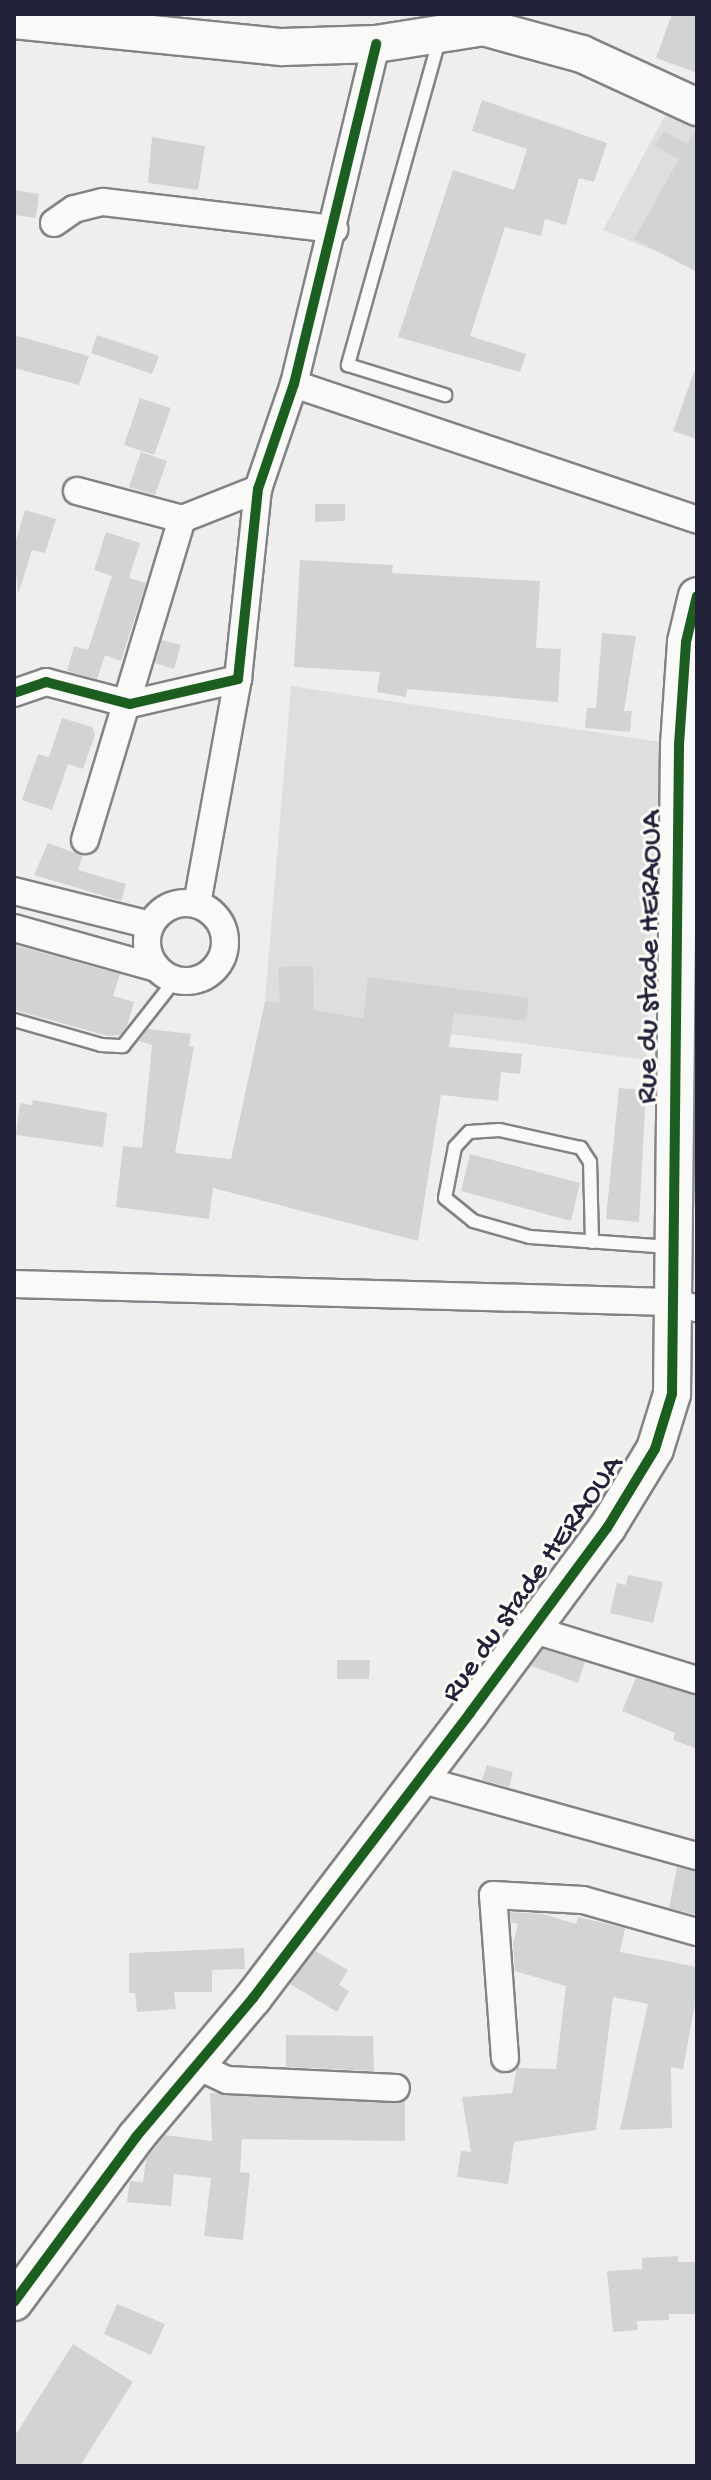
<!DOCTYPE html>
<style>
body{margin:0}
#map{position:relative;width:711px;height:2480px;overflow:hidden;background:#efeeed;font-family:"Gochi Hand",sans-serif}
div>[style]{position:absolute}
.built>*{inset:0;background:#dfdede}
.building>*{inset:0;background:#d4d3d4}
.roads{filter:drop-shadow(2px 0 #838287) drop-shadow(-2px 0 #838287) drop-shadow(0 2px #838287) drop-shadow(0 -2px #838287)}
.lane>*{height:12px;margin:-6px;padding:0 6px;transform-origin:6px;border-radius:6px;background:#f9f9f7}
.street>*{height:26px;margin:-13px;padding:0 13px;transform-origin:13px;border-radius:13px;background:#f9f9f7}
.street>.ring{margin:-13px;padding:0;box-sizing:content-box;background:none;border:26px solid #f9f9f7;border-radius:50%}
.secondary>*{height:36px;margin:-18px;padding:0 18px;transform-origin:18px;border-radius:18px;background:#f9f9f7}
.cycleway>*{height:10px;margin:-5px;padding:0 5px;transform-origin:5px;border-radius:5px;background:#1b5e20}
span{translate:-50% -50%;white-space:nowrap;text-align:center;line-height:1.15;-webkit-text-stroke:6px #fdfcf7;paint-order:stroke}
.street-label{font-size:30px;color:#22223b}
.frame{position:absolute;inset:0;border:16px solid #22223b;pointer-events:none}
</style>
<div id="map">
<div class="built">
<div style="clip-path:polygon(666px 114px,697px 127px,697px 268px,603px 230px)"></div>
<div style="clip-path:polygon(291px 686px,660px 742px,646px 1060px,451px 1034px,265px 1001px)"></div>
</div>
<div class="building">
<div style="clip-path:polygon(672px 14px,697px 14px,697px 73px,656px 58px)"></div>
<div style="clip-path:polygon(482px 100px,607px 143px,594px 182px,579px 178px,566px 225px,545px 219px,541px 236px,505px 227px,470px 336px,526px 354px,520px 372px,398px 337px,453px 170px,514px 190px,527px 149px,472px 131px)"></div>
<div style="clip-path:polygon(697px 128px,697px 272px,634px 239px,679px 159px,655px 146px,664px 131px,687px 144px)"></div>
<div style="clip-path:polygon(152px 137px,205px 146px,198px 190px,148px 183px)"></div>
<div style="clip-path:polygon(14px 190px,39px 194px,36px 218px,14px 215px)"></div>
<div style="clip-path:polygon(14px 335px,89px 356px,79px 385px,14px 368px)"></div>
<div style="clip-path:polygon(97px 335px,159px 356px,152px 374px,91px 353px)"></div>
<div style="clip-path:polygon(694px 372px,697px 372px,697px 439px,673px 431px)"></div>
<div style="clip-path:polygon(140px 398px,171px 408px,154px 455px,124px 445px)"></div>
<div style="clip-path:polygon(141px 452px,167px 461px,155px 495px,129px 487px)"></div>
<div style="clip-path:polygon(315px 504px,345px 504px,345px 521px,315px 522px)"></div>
<div style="clip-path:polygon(25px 510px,56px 519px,45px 553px,32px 550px,18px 595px,14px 547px)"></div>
<div style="clip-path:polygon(106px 532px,140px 543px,129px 578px,146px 583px,121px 661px,105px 655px,97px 679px,67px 671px,74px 646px,88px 650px,112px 576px,94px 570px)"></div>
<div style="clip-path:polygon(300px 560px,393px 565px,392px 573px,540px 581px,536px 648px,561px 649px,558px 702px,407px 689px,406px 697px,377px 692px,380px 672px,294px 667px)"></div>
<div style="clip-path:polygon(602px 633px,636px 636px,624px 711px,632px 711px,630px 732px,585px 728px,587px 708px,596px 708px)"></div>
<div style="clip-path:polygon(162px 640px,181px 645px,174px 669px,155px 663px)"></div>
<div style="clip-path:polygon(62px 718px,92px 727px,95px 735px,83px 769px,68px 764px,52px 810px,22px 800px,38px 754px,49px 757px)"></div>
<div style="clip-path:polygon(48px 843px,83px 856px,78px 870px,126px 884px,121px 901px,34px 875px)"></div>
<div style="clip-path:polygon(14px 945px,120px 974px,113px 996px,134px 1002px,127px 1026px,120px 1035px,108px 1036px,14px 1010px)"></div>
<div style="clip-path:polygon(313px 966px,314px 1010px,363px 1018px,368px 977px,529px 998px,526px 1021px,454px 1013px,449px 1047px,522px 1054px,520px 1074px,501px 1072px,498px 1101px,441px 1095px,418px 1241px,213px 1188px,209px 1219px,116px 1207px,123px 1146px,142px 1148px,152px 1045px,139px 1041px,148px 1029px,191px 1034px,189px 1046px,194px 1047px,175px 1153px,231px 1159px,265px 1001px,280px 1003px,278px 967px)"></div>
<div style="clip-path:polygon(619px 1088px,646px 1090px,639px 1222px,606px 1219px)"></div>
<div style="clip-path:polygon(33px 1100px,107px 1113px,103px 1147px,16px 1135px,20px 1103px,32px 1105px)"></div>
<div style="clip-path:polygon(470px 1154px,580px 1183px,571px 1221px,461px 1191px)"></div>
<div style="clip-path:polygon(628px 1575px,663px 1582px,653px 1623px,610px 1613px,617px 1583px,626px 1585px)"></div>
<div style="clip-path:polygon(543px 1649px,585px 1662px,578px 1683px,531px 1666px)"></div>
<div style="clip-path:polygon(337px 1660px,370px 1660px,369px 1679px,337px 1679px)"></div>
<div style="clip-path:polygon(636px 1678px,697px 1696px,697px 1749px,673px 1740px,675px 1733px,622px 1711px)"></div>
<div style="clip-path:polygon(487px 1765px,513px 1772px,509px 1787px,482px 1780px)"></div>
<div style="clip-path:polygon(677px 1867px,697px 1872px,697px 1915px,669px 1908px)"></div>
<div style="clip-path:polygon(510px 1912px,543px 1914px,576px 1924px,578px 1917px,625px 1928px,620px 1952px,697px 1967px,697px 1993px,683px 2069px,671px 2067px,672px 2128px,620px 2130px,648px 2004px,613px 1997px,596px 2130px,514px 2142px,508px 2184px,457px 2177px,461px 2151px,471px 2152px,462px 2097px,512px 2093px,517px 2068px,556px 2069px,566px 1986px,515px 1971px,513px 1943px,518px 1924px,511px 1922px)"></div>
<div style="clip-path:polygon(244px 1948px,245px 1969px,212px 1970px,212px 1992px,174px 1992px,176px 2009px,137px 2012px,135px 1993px,129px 1993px,129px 1953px)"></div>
<div style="clip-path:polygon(315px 1951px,348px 1970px,339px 1985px,349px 1991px,337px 2012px,290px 1984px)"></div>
<div style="clip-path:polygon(286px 2035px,373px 2036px,374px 2071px,286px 2067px)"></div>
<div style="clip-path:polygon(210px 2093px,405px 2101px,405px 2141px,242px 2139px,240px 2172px,250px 2173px,243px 2240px,204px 2236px,211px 2178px,174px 2174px,171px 2206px,127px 2202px,130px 2181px,143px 2182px,146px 2159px,165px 2135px,212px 2141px)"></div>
<div style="clip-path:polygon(678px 2256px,678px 2262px,697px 2262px,697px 2314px,669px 2314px,669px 2320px,637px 2321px,638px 2330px,613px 2332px,607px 2271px,642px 2269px,642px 2258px)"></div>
<div style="clip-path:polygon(117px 2304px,165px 2324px,151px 2355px,104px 2334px)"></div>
<div style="clip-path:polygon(73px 2344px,133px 2382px,80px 2466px,14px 2466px,14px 2437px)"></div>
</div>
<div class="roads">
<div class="lane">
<div style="left:440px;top:37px;width:341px;rotate:105.7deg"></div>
<div style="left:348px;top:365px;width:102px;rotate:17.2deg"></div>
<div style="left:14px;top:1020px;width:91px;rotate:16deg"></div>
<div style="left:101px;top:1045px;width:22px;rotate:3deg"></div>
<div style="left:123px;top:1046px;width:84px;rotate:-51.8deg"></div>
<div style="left:592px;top:1242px;width:80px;rotate:-91.4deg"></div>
<div style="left:590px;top:1162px;width:17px;rotate:-123deg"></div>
<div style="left:581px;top:1148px;width:84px;rotate:-167.6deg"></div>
<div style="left:499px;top:1130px;width:30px;rotate:176deg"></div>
<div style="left:469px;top:1132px;width:21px;rotate:133deg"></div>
<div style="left:455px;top:1147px;width:52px;rotate:101.1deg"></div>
<div style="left:445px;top:1198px;width:36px;rotate:39deg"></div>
<div style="left:473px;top:1221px;width:59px;rotate:15.7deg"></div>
<div style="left:530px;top:1237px;width:140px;rotate:4.1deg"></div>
</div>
<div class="street">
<div style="left:54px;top:223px;width:24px;rotate:-35deg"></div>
<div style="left:74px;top:209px;width:30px;rotate:-14deg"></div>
<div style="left:103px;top:202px;width:233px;rotate:6.7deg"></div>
<div style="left:294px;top:384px;width:425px;rotate:18.6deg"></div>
<div style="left:77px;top:491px;width:109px;rotate:14.9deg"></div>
<div style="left:14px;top:693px;width:34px;rotate:-19deg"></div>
<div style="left:46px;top:682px;width:87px;rotate:14.7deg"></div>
<div style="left:130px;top:704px;width:111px;rotate:-13deg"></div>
<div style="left:238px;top:679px;width:191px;rotate:-84deg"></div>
<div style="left:258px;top:489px;width:111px;rotate:-71.1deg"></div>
<div style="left:294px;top:384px;width:350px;rotate:-76.4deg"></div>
<div style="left:85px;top:840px;width:335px;rotate:-73.2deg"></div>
<div style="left:182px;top:519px;width:82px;rotate:-21.5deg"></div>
<div style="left:14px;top:891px;width:140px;rotate:14deg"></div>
<div class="ring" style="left:147px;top:903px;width:52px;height:52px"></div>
<div style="left:197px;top:904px;width:229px;rotate:-79.7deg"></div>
<div style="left:14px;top:928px;width:148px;rotate:15.7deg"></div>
<div style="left:14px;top:1284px;width:656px;rotate:1.57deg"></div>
<div style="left:670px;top:1302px;width:28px;rotate:13deg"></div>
<div style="left:531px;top:1629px;width:174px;rotate:17.1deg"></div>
<div style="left:419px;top:1779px;width:288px;rotate:15.5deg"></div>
<div style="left:505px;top:2058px;width:163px;rotate:-94.2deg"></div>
<div style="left:493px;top:1895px;width:90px;rotate:3.2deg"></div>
<div style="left:583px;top:1900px;width:118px;rotate:15.7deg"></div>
<div style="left:197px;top:2066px;width:33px;rotate:25deg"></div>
<div style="left:227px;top:2080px;width:169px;rotate:2.7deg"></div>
</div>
<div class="secondary">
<div style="left:14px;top:20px;width:269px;rotate:5.8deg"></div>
<div style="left:282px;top:47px;width:94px;rotate:-1.8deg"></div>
<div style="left:376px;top:44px;width:108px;rotate:-9deg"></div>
<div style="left:483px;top:27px;width:103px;rotate:15.3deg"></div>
<div style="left:582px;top:54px;width:127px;rotate:24.7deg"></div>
<div style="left:14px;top:2302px;width:205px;rotate:-53.5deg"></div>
<div style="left:136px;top:2137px;width:182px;rotate:-49.9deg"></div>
<div style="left:253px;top:1998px;width:358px;rotate:-52.7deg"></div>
<div style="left:470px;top:1713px;width:230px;rotate:-53.5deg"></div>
<div style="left:607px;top:1528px;width:92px;rotate:-58.7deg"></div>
<div style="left:655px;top:1449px;width:58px;rotate:-72.8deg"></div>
<div style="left:672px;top:1394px;width:649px;rotate:-89.38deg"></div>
<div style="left:679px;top:745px;width:103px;rotate:-86.1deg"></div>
<div style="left:686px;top:642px;width:47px;rotate:-76.6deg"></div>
</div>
</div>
<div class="cycleway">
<div style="left:14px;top:693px;width:34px;rotate:-19deg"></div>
<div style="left:46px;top:682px;width:87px;rotate:14.7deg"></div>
<div style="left:130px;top:704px;width:111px;rotate:-13deg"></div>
<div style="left:238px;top:679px;width:191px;rotate:-84deg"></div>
<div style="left:258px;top:489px;width:111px;rotate:-71.1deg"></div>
<div style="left:294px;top:384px;width:350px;rotate:-76.4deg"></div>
<div style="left:14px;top:2302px;width:205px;rotate:-53.5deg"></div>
<div style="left:136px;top:2137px;width:182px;rotate:-49.9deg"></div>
<div style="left:253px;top:1998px;width:358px;rotate:-52.7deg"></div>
<div style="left:470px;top:1713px;width:230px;rotate:-53.5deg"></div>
<div style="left:607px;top:1528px;width:92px;rotate:-58.7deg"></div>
<div style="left:655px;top:1449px;width:58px;rotate:-72.8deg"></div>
<div style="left:672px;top:1394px;width:649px;rotate:-89.38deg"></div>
<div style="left:679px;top:745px;width:103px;rotate:-86.1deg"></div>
<div style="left:686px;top:642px;width:47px;rotate:-76.6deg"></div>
</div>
<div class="street-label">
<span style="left:652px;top:957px;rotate:-89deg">Rue du stade HERAOUA</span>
<span style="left:534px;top:1580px;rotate:-55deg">Rue du stade HERAOUA</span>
</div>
<div class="frame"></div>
</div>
